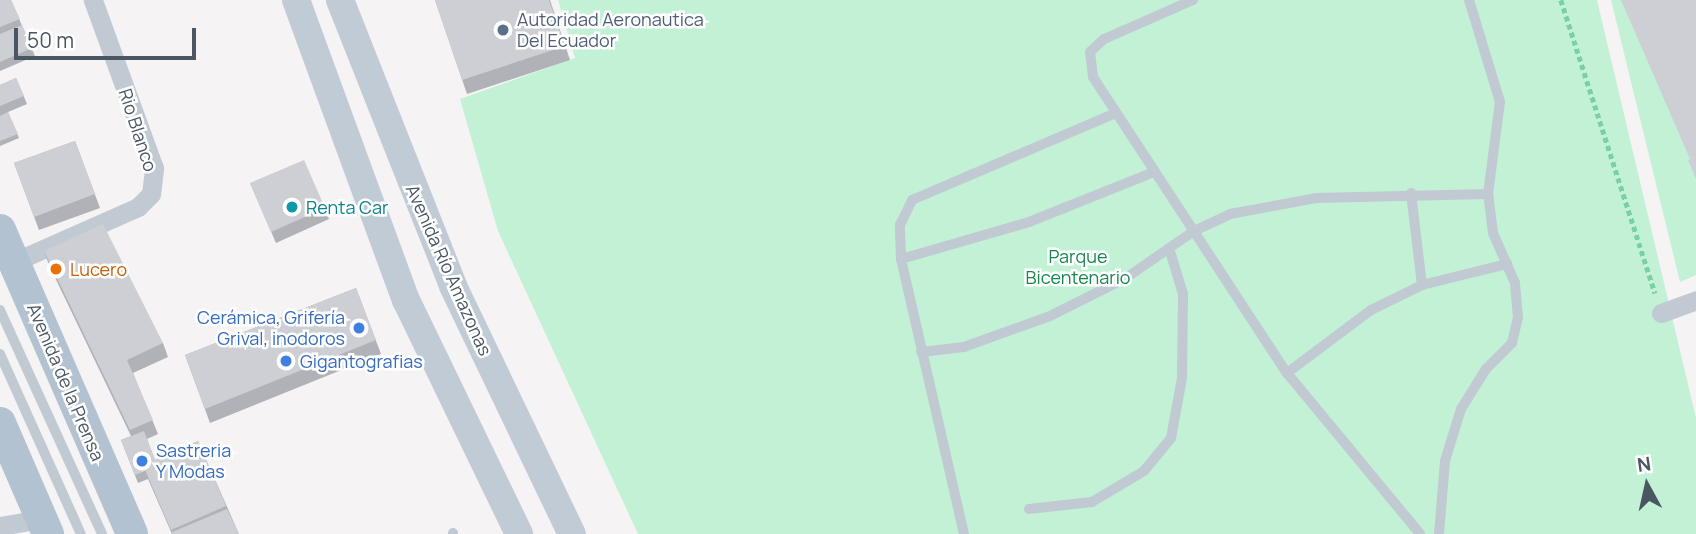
<!DOCTYPE html>
<meta charset="utf-8">
<style>
body{margin:0}
#map{position:relative;width:1696px;height:534px;overflow:hidden;background:#f5f3f3;font-family:Manrope,sans-serif}
div>[style]{position:absolute}
.green>*{inset:0;background:#c3f1d5}
.path>*{height:4.5px;margin-top:-2.25px;transform-origin:0;background:repeating-linear-gradient(90deg,#7ad0a6 0 5px,transparent 0 8.5px)}
.service>*{height:10px;margin:-5px;padding:0 5px;transform-origin:5px;border-radius:5px;background:#c1cad2}
.minor>*{height:19px;margin:-9.5px;padding:0 9.5px;transform-origin:9.5px;border-radius:9.5px;background:#c1cad2}
.secondary>*{height:28px;margin:-14px;padding:0 14px;transform-origin:14px;border-radius:14px;background:#c1cbd6}
.primary>*{height:32px;margin:-16px;padding:0 16px;transform-origin:16px;border-radius:16px;background:#b3c2d1}
.wall>*{inset:0;background:#b0b2b7}
.building>*{inset:0;background:#cdcfd5}
.dots>*{width:19px;height:19px;translate:-50% -50%;box-sizing:border-box;border:4px solid #fff;border-radius:50%}
span{translate:-50% -50%;white-space:nowrap;text-align:center;line-height:1.15;-webkit-text-stroke:5px #fff;paint-order:stroke}
.service-label{font-size:18px;color:#4e5e75}
.left{translate:0 -50%;text-align:left}
.street-label{font-size:18px;color:#4a5661}
.culture-label{font-size:18px;color:#0d838f}
.park-label{font-size:18px;color:#17864f}
.food-label{font-size:18px;color:#c56008}
.shop-label{font-size:18px;color:#366cbe}
.right{translate:-100% -50%;text-align:right}
.north{position:absolute;left:1612px;top:450px;width:70px;height:70px;-webkit-text-stroke:5px #fff;paint-order:stroke;rotate:352deg;font-size:19px;font-weight:700;line-height:28px;text-align:center;color:#4a5661}
.north::after{content:'';display:block;margin:auto;width:24px;height:32px;background:#4a5661;clip-path:polygon(50% 0,100% 100%,50% 72%,0 100%)}
.scale{position:absolute;left:14px;top:28px;width:182px;height:32px;box-sizing:border-box;border:4px solid #4a5661;border-top:0;padding-left:9px;font-size:21px;line-height:24px;white-space:nowrap;color:#4a5661;-webkit-text-stroke:5px #fff;paint-order:stroke}
</style>
<div id="map">
<div class="green">
<div style="clip-path:polygon(558px 0,1597px 0,1696px 418px,1696px 534px,638px 534px,498px 231px,460px 99px,575px 58px)"></div>
<div style="clip-path:polygon(1611px 0,1696px 0,1696px 275px,1680px 282px)"></div>
</div>
<div class="path">
<div style="left:1561px;top:0;width:308px;rotate:72.2deg"></div>
</div>
<div class="service">
<div style="left:1193px;top:0;width:97px;rotate:156.3deg"></div>
<div style="left:1104px;top:39px;width:19px;rotate:137deg"></div>
<div style="left:1090px;top:52px;width:25px;rotate:83deg"></div>
<div style="left:1093px;top:77px;width:354px;rotate:56.8deg"></div>
<div style="left:1287px;top:373px;width:209px;rotate:50.4deg"></div>
<div style="left:1411px;top:193px;width:93px;rotate:83.2deg"></div>
<div style="left:901px;top:259px;width:133px;rotate:-16.1deg"></div>
<div style="left:1029px;top:222px;width:135px;rotate:-21.8deg"></div>
<div style="left:0;top:310px;width:246px;rotate:65.5deg"></div>
<div style="left:921px;top:352px;width:43px;rotate:-6.6deg"></div>
<div style="left:964px;top:347px;width:91px;rotate:-19.8deg"></div>
<div style="left:1050px;top:316px;width:85px;rotate:-26.6deg"></div>
<div style="left:1126px;top:278px;width:83px;rotate:-34.7deg"></div>
<div style="left:1194px;top:231px;width:40px;rotate:-25deg"></div>
<div style="left:1230px;top:214px;width:87px;rotate:-10.5deg"></div>
<div style="left:1316px;top:198px;width:172px;rotate:-1.3deg"></div>
<div style="left:0;top:354px;width:197px;rotate:65.8deg"></div>
<div style="left:1287px;top:373px;width:105px;rotate:-36.9deg"></div>
<div style="left:1371px;top:310px;width:57px;rotate:-26.1deg"></div>
<div style="left:1422px;top:285px;width:88px;rotate:-13.9deg"></div>
<div style="left:1029px;top:509px;width:63px;rotate:-6.3deg"></div>
<div style="left:1092px;top:502px;width:61px;rotate:-30.8deg"></div>
<div style="left:1144px;top:471px;width:43px;rotate:-50.7deg"></div>
<div style="left:1171px;top:438px;width:61px;rotate:-79.6deg"></div>
<div style="left:1182px;top:378px;width:84px;rotate:-89.3deg"></div>
<div style="left:1183px;top:294px;width:48px;rotate:-106.9deg"></div>
<div style="left:453px;top:533px;width:1px;rotate:90deg"></div>
<div style="left:964px;top:534px;width:282px;rotate:-102.9deg"></div>
<div style="left:901px;top:259px;width:34px;rotate:-92deg"></div>
<div style="left:900px;top:225px;width:28px;rotate:-64deg"></div>
<div style="left:912px;top:200px;width:220px;rotate:-23.1deg"></div>
<div style="left:1439px;top:534px;width:73px;rotate:-85.3deg"></div>
<div style="left:1445px;top:461px;width:54px;rotate:-72.9deg"></div>
<div style="left:1461px;top:409px;width:47px;rotate:-58deg"></div>
<div style="left:1486px;top:369px;width:37px;rotate:-45deg"></div>
<div style="left:1512px;top:343px;width:26px;rotate:-77deg"></div>
<div style="left:1518px;top:318px;width:35px;rotate:-95deg"></div>
<div style="left:1515px;top:283px;width:55px;rotate:-113.7deg"></div>
<div style="left:1493px;top:233px;width:39px;rotate:-97deg"></div>
<div style="left:1488px;top:194px;width:93px;rotate:-82.6deg"></div>
<div style="left:1500px;top:102px;width:107px;rotate:-106.9deg"></div>
</div>
<div class="minor">
<div style="left:14px;top:262px;width:136px;rotate:-23.9deg"></div>
<div style="left:138px;top:207px;width:18px;rotate:-45deg"></div>
<div style="left:151px;top:194px;width:26px;rotate:-83deg"></div>
<div style="left:154px;top:168px;width:179px;rotate:-110deg"></div>
<div style="left:1661px;top:313px;width:37px;rotate:-20deg"></div>
<div style="left:0;top:526px;width:42px;rotate:-9.7deg"></div>
</div>
<div class="secondary">
<div style="left:296px;top:0;width:320px;rotate:69.9deg"></div>
<div style="left:406px;top:300px;width:260px;rotate:64.2deg"></div>
<div style="left:340px;top:0;width:308px;rotate:68.4deg"></div>
<div style="left:453px;top:286px;width:275px;rotate:64.4deg"></div>
</div>
<div class="primary">
<div style="left:0;top:230px;width:331px;rotate:66.5deg"></div>
<div style="left:0;top:423px;width:121px;rotate:66.6deg"></div>
</div>
<div class="wall">
<div style="clip-path:polygon(0 0,11px 0,35px 56px,0 71px)"></div>
<div style="clip-path:polygon(435px 0,550px 0,570px 60px,467px 94px)"></div>
<div style="clip-path:polygon(16px 78px,27px 104px,8px 112px,19px 138px,0 146px,0 85px)"></div>
<div style="clip-path:polygon(75px 141px,100px 208px,39px 230px,14px 163px)"></div>
<div style="clip-path:polygon(250px 183px,325px 208px,329px 219px,276px 243px)"></div>
<div style="clip-path:polygon(44px 251px,163px 343px,168px 357px,133px 373px,158px 434px,147px 439px,155px 460px,198px 441px,239px 534px,172px 534px,148px 479px,138px 483px,121px 440px,131px 436px,49px 265px)"></div>
<div style="clip-path:polygon(356px 288px,381px 354px,210px 423px,185px 355px)"></div>
</div>
<div class="building">
<div style="clip-path:polygon(0 0,11px 0,20px 19px,0 27px)"></div>
<div style="clip-path:polygon(435px 0,549px 0,565px 46px,462px 80px)"></div>
<div style="clip-path:polygon(1621px 0,1696px 0,1696px 157px,1690px 159px)"></div>
<div style="clip-path:polygon(22px 25px,32px 48px,0 62px,0 34px)"></div>
<div style="clip-path:polygon(16px 78px,24px 96px,0 106px,0 85px)"></div>
<div style="clip-path:polygon(8px 112px,18px 134px,0 141px,0 116px)"></div>
<div style="clip-path:polygon(75px 141px,95px 194px,34px 217px,14px 163px)"></div>
<div style="clip-path:polygon(1696px 157px,1696px 179px,1688px 160px)"></div>
<div style="clip-path:polygon(304px 160px,325px 208px,271px 232px,250px 183px)"></div>
<div style="clip-path:polygon(103px 224px,163px 343px,127px 360px,153px 420px,130px 430px,44px 251px)"></div>
<div style="clip-path:polygon(356px 288px,376px 340px,205px 409px,185px 355px)"></div>
<div style="clip-path:polygon(144px 431px,155px 460px,143px 465px,145px 471px,135px 475px,121px 440px)"></div>
<div style="clip-path:polygon(198px 441px,226px 506px,171px 530px,143px 465px)"></div>
<div style="clip-path:polygon(227px 509px,239px 534px,173px 534px,172px 532px)"></div>
</div>
<div class="dots">
<div style="left:503px;top:30px;background:#5c6f8a"></div>
<div style="left:292px;top:207px;background:#0f9aa8"></div>
<div style="left:56px;top:269px;background:#e8710a"></div>
<div style="left:359px;top:328px;background:#3f7fe0"></div>
<div style="left:286px;top:361px;background:#3f7fe0"></div>
<div style="left:142px;top:461px;background:#3f7fe0"></div>
</div>
<div class="service-label">
<span class="left" style="left:517px;top:30px">Autoridad Aeronautica<br>Del Ecuador</span>
</div>
<div class="street-label">
<span style="left:138px;top:130px;rotate:72deg">Rio Blanco</span>
<span style="left:449px;top:270px;rotate:66deg">Avenida Río Amazonas</span>
<span style="left:66px;top:382px;rotate:67deg">Avenida de la Prensa</span>
</div>
<div class="culture-label">
<span class="left" style="left:306px;top:207px">Renta Car</span>
</div>
<div class="park-label">
<span style="left:1078px;top:267px">Parque<br>Bicentenario</span>
</div>
<div class="food-label">
<span class="left" style="left:70px;top:269px">Lucero</span>
</div>
<div class="shop-label">
<span class="right" style="left:345px;top:328px">Cerámica, Grifería<br>Grival, inodoros</span>
<span class="left" style="left:300px;top:361px">Gigantografias</span>
<span class="left" style="left:156px;top:461px">Sastreria<br>Y Modas</span>
</div>
<div class="north">N</div>
<div class="scale">50 m</div>
</div>
